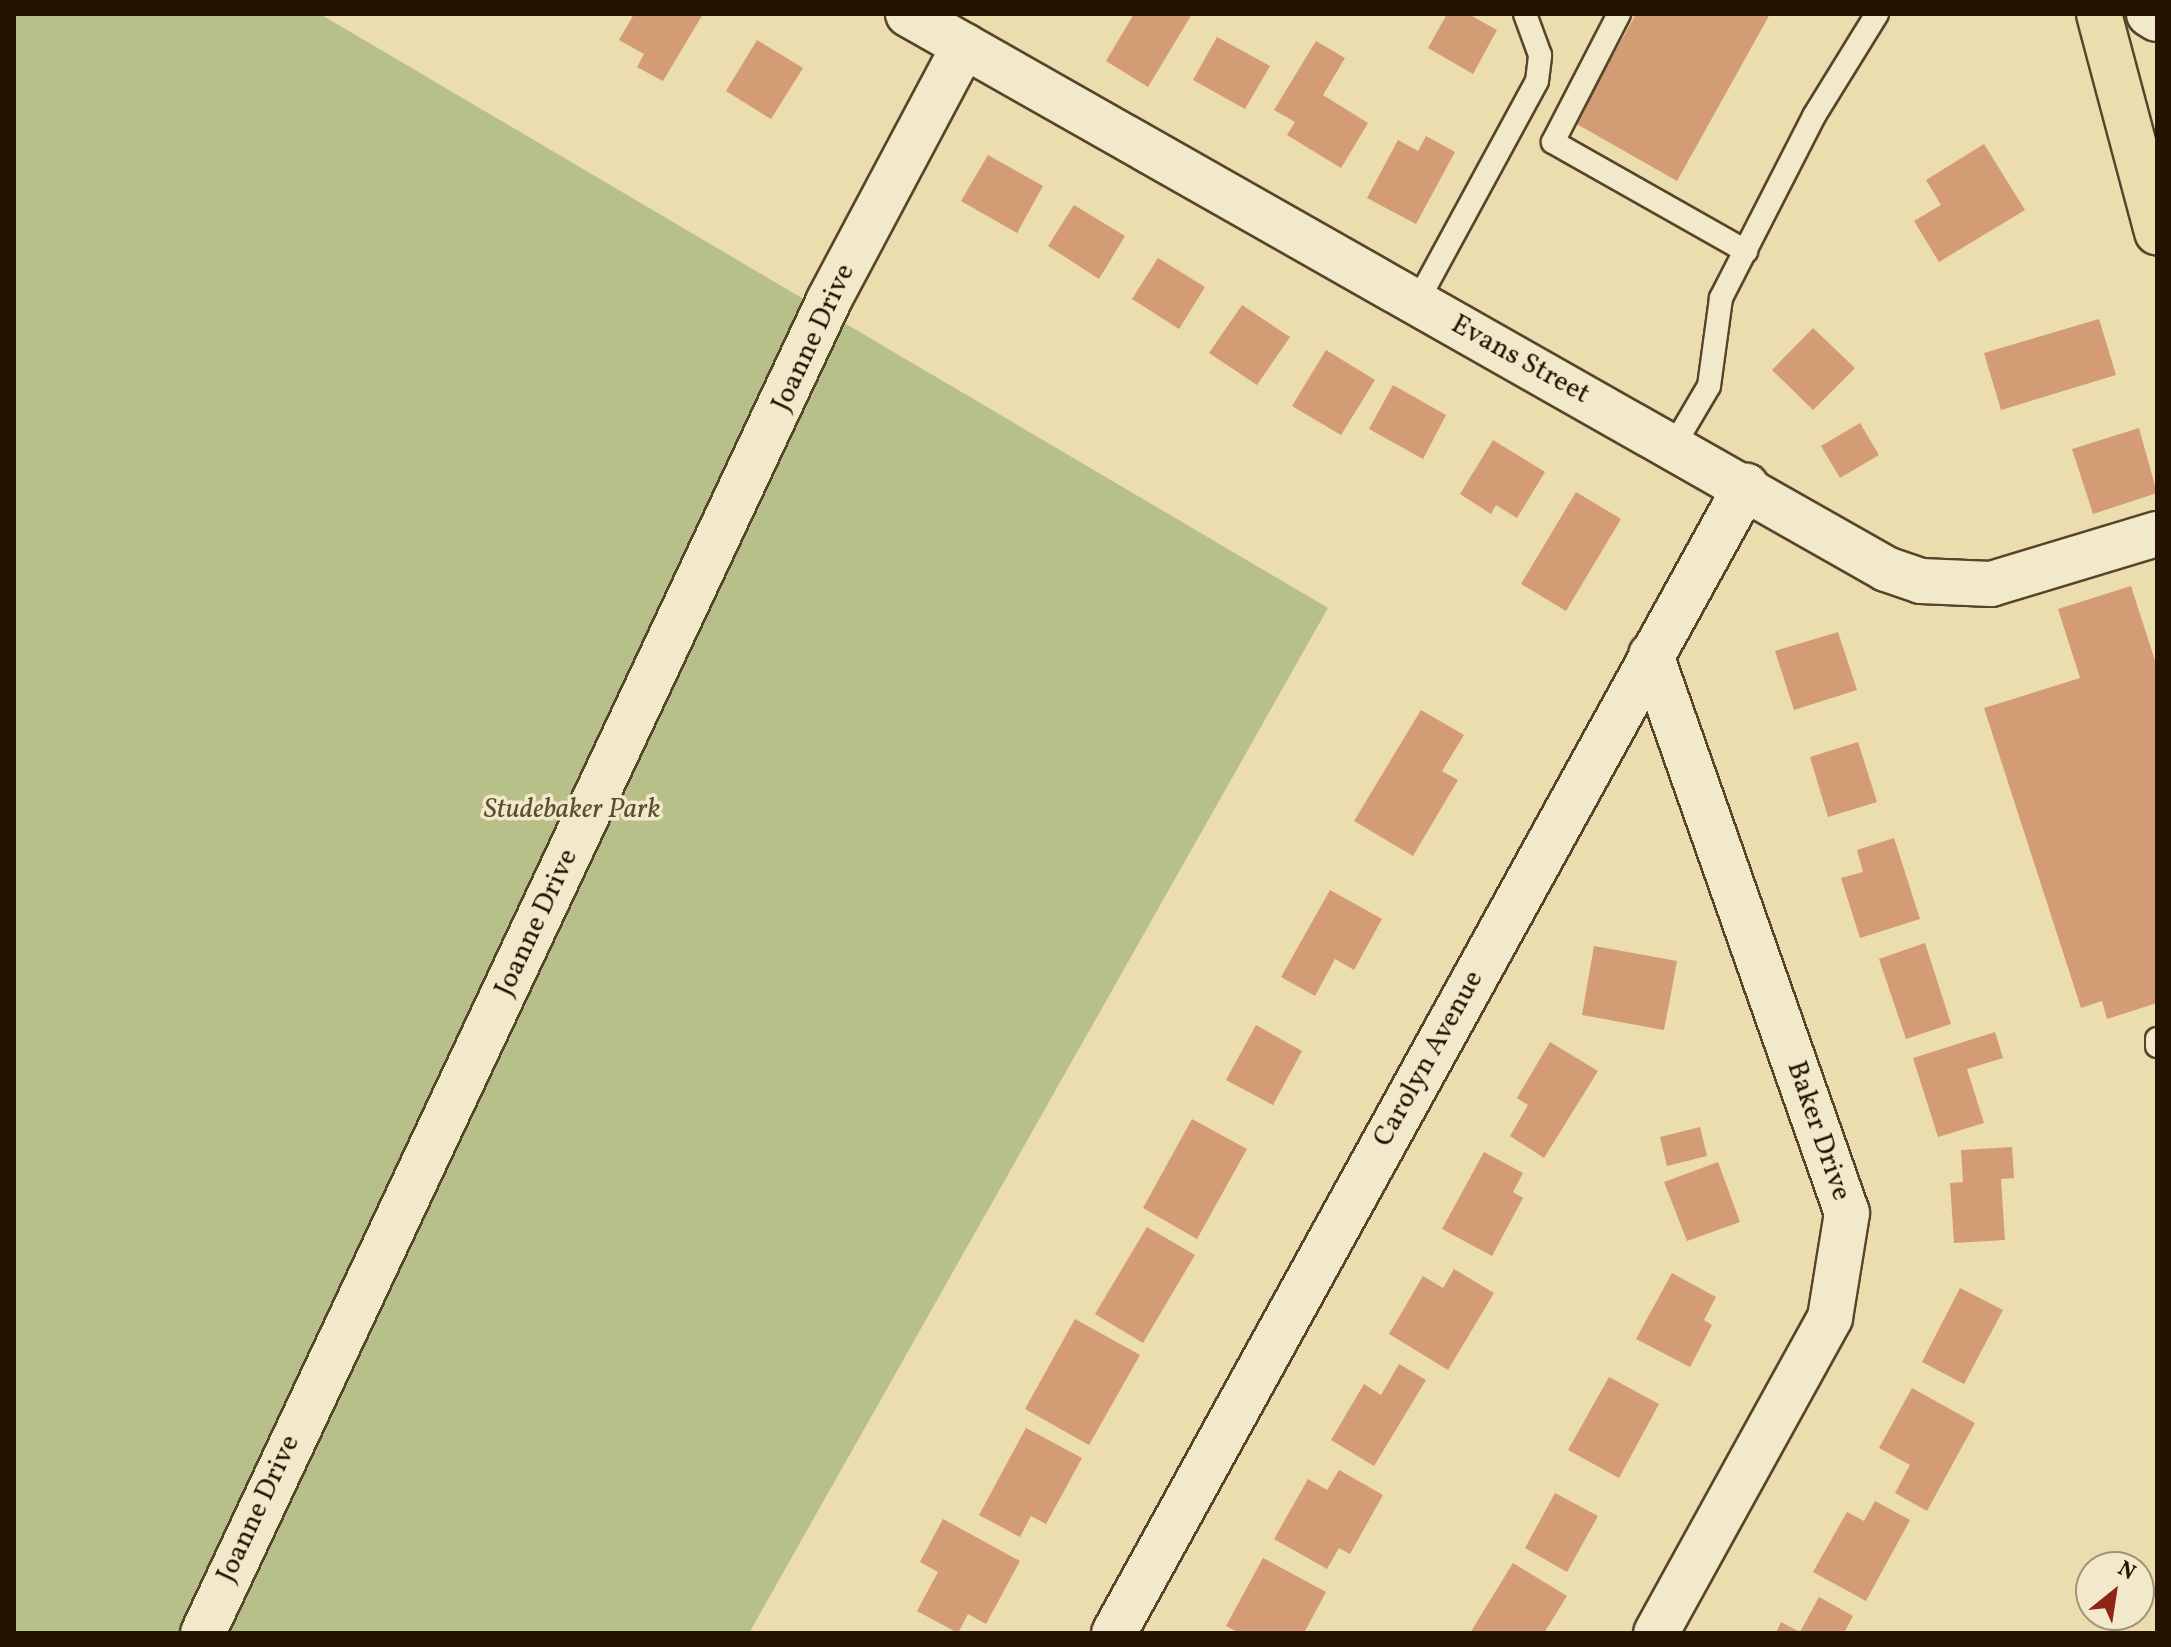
<!DOCTYPE html>
<style>
body{margin:0}
#map{position:relative;width:2171px;height:1647px;overflow:hidden;background:#ebddad;font-family:Vollkorn,serif}
div>[style]{position:absolute}
.green>*{inset:0;background:#b8c089}
.building>*{inset:0;background:#d49c74}
.roads{filter:drop-shadow(2px 0 #57452b) drop-shadow(-2px 0 #57452b) drop-shadow(0 2px #57452b) drop-shadow(0 -2px #57452b)}
.lane>*{height:22px;margin:-11px;padding:0 11px;transform-origin:11px;border-radius:11px;background:#f2e9ca}
.street>*{height:44px;margin:-22px;padding:0 22px;transform-origin:22px;border-radius:22px;background:#f2e9ca}
.secondary>*{height:44px;margin:-22px;padding:0 22px;transform-origin:22px;border-radius:22px;background:#f2e9ca}
.primary>*{height:44px;margin:-22px;padding:0 22px;transform-origin:22px;border-radius:22px;background:#ebddad}
span{translate:-50% -50%;white-space:nowrap;text-align:center;line-height:1.15;-webkit-text-stroke:7px #f2e9ca;paint-order:stroke}
.street-label{font-size:28px;color:#261200}
.park-label{font-size:28px;color:#594f30;font-style:italic}
.frame{position:absolute;inset:0;border:16px solid #261200;pointer-events:none}
.north{position:absolute;left:2075px;top:1551px;width:80px;height:80px;box-sizing:border-box;background:#f2e9ca;border:2px solid #a09379;border-radius:50%;rotate:30deg;font-size:22px;font-weight:700;line-height:32px;text-align:center;color:#261200}
.north::after{content:'';display:block;margin:auto;width:28px;height:36px;background:#8f2418;clip-path:polygon(50% 0,100% 100%,50% 72%,0 100%)}
</style>
<div id="map">
<div class="green">
<div style="clip-path:polygon(14px 14px,320px 14px,1328px 608px,749px 1633px,14px 1633px)"></div>
</div>
<div class="building">
<div style="clip-path:polygon(634px 14px,703px 14px,663px 81px,637px 67px,644px 54px,619px 40px)"></div>
<div style="clip-path:polygon(1134px 14px,1192px 14px,1148px 87px,1106px 61px)"></div>
<div style="clip-path:polygon(1447px 14px,1468px 14px,1497px 30px,1473px 74px,1428px 48px)"></div>
<div style="clip-path:polygon(1636px 14px,1770px 14px,1677px 181px,1575px 123px)"></div>
<div style="clip-path:polygon(1217px 37px,1270px 66px,1245px 109px,1193px 80px)"></div>
<div style="clip-path:polygon(757px 40px,803px 68px,771px 119px,726px 91px)"></div>
<div style="clip-path:polygon(1316px 41px,1345px 58px,1323px 95px,1368px 123px,1341px 168px,1287px 135px,1295px 122px,1274px 110px)"></div>
<div style="clip-path:polygon(1426px 136px,1455px 152px,1416px 224px,1367px 198px,1398px 140px,1418px 151px)"></div>
<div style="clip-path:polygon(1984px 144px,2025px 210px,1939px 262px,1914px 221px,1941px 205px,1926px 180px)"></div>
<div style="clip-path:polygon(988px 155px,1043px 186px,1017px 233px,961px 201px)"></div>
<div style="clip-path:polygon(1074px 205px,1125px 236px,1099px 279px,1048px 246px)"></div>
<div style="clip-path:polygon(1158px 258px,1205px 287px,1179px 329px,1132px 299px)"></div>
<div style="clip-path:polygon(1242px 305px,1290px 337px,1257px 385px,1209px 353px)"></div>
<div style="clip-path:polygon(2099px 319px,2116px 375px,2001px 410px,1984px 353px)"></div>
<div style="clip-path:polygon(1813px 328px,1855px 368px,1813px 410px,1772px 370px)"></div>
<div style="clip-path:polygon(1326px 350px,1375px 380px,1341px 435px,1292px 406px)"></div>
<div style="clip-path:polygon(1393px 385px,1446px 415px,1423px 459px,1369px 429px)"></div>
<div style="clip-path:polygon(1860px 423px,1879px 455px,1840px 478px,1821px 446px)"></div>
<div style="clip-path:polygon(2139px 428px,2157px 493px,2093px 514px,2072px 449px)"></div>
<div style="clip-path:polygon(1493px 440px,1545px 472px,1517px 518px,1496px 505px,1491px 514px,1460px 494px)"></div>
<div style="clip-path:polygon(1576px 492px,1621px 519px,1566px 611px,1521px 584px)"></div>
<div style="clip-path:polygon(2131px 586px,2157px 667px,2157px 1003px,2107px 1019px,2102px 1001px,2081px 1008px,1984px 708px,2080px 678px,2058px 609px)"></div>
<div style="clip-path:polygon(1838px 632px,1857px 690px,1794px 710px,1775px 651px)"></div>
<div style="clip-path:polygon(1421px 710px,1464px 735px,1442px 771px,1458px 780px,1413px 856px,1354px 821px)"></div>
<div style="clip-path:polygon(1858px 742px,1877px 802px,1828px 817px,1810px 757px)"></div>
<div style="clip-path:polygon(1894px 838px,1920px 919px,1860px 938px,1841px 878px,1863px 872px,1857px 850px)"></div>
<div style="clip-path:polygon(1330px 890px,1382px 919px,1354px 970px,1335px 959px,1315px 996px,1281px 977px)"></div>
<div style="clip-path:polygon(1925px 943px,1951px 1024px,1906px 1039px,1879px 959px)"></div>
<div style="clip-path:polygon(1594px 946px,1677px 961px,1664px 1030px,1582px 1015px)"></div>
<div style="clip-path:polygon(1256px 1025px,1302px 1051px,1273px 1105px,1226px 1080px)"></div>
<div style="clip-path:polygon(1995px 1032px,2003px 1058px,1967px 1069px,1984px 1123px,1938px 1137px,1913px 1058px)"></div>
<div style="clip-path:polygon(1550px 1042px,1598px 1071px,1544px 1158px,1510px 1136px,1528px 1105px,1517px 1098px)"></div>
<div style="clip-path:polygon(1192px 1119px,1247px 1149px,1197px 1239px,1143px 1208px)"></div>
<div style="clip-path:polygon(1700px 1127px,1707px 1156px,1667px 1166px,1660px 1137px)"></div>
<div style="clip-path:polygon(2012px 1147px,2014px 1178px,2001px 1179px,2005px 1240px,1954px 1243px,1950px 1183px,1963px 1182px,1961px 1150px)"></div>
<div style="clip-path:polygon(1484px 1152px,1523px 1173px,1513px 1192px,1523px 1198px,1492px 1256px,1442px 1229px)"></div>
<div style="clip-path:polygon(1718px 1162px,1740px 1222px,1687px 1241px,1664px 1182px)"></div>
<div style="clip-path:polygon(1147px 1227px,1195px 1255px,1143px 1343px,1095px 1314px)"></div>
<div style="clip-path:polygon(1454px 1269px,1494px 1293px,1448px 1370px,1389px 1334px,1423px 1276px,1443px 1288px)"></div>
<div style="clip-path:polygon(1672px 1273px,1716px 1297px,1704px 1320px,1712px 1325px,1690px 1367px,1636px 1339px)"></div>
<div style="clip-path:polygon(1960px 1288px,2003px 1310px,1964px 1384px,1922px 1362px)"></div>
<div style="clip-path:polygon(1075px 1319px,1140px 1355px,1089px 1445px,1025px 1409px)"></div>
<div style="clip-path:polygon(1399px 1364px,1426px 1380px,1374px 1466px,1331px 1440px,1364px 1384px,1381px 1395px)"></div>
<div style="clip-path:polygon(1609px 1377px,1659px 1404px,1619px 1478px,1568px 1450px)"></div>
<div style="clip-path:polygon(1912px 1388px,1975px 1423px,1927px 1511px,1895px 1493px,1910px 1465px,1879px 1448px)"></div>
<div style="clip-path:polygon(1026px 1428px,1082px 1458px,1046px 1524px,1031px 1516px,1020px 1537px,979px 1515px)"></div>
<div style="clip-path:polygon(1339px 1470px,1383px 1495px,1350px 1554px,1339px 1548px,1327px 1569px,1274px 1539px,1308px 1479px,1327px 1490px)"></div>
<div style="clip-path:polygon(1555px 1493px,1598px 1516px,1567px 1572px,1525px 1548px)"></div>
<div style="clip-path:polygon(1875px 1501px,1910px 1520px,1866px 1601px,1813px 1572px,1847px 1512px,1864px 1521px)"></div>
<div style="clip-path:polygon(943px 1519px,1020px 1561px,986px 1624px,968px 1614px,958px 1633px,917px 1611px,938px 1572px,920px 1562px)"></div>
<div style="clip-path:polygon(1263px 1558px,1326px 1592px,1304px 1633px,1239px 1633px,1226px 1626px)"></div>
<div style="clip-path:polygon(1513px 1563px,1567px 1596px,1544px 1633px,1470px 1633px)"></div>
<div style="clip-path:polygon(1819px 1597px,1853px 1616px,1844px 1633px,1776px 1633px,1781px 1622px,1800px 1632px)"></div>
</div>
<div class="roads">
<div class="lane">
<div style="left:1619px;top:14px;width:144px;rotate:117.3deg"></div>
<div style="left:1553px;top:142px;width:222px;rotate:29.5deg"></div>
<div style="left:1417px;top:302px;width:251px;rotate:-61.5deg"></div>
<div style="left:1537px;top:81px;width:26px;rotate:-83deg"></div>
<div style="left:1540px;top:55px;width:44px;rotate:-110.1deg"></div>
<div style="left:1673px;top:447px;width:71px;rotate:-59.5deg"></div>
<div style="left:1709px;top:386px;width:89px;rotate:-82.2deg"></div>
<div style="left:1721px;top:298px;width:204px;rotate:-62.9deg"></div>
<div style="left:1814px;top:116px;width:120px;rotate:-58.3deg"></div>
<div style="left:2157px;top:1039px;width:7px;rotate:90deg"></div>
</div>
<div class="street">
<div style="left:908px;top:14px;width:1125px;rotate:29.57deg"></div>
<div style="left:1886px;top:569px;width:37px;rotate:19deg"></div>
<div style="left:1921px;top:581px;width:70px;rotate:2.5deg"></div>
<div style="left:1991px;top:584px;width:173px;rotate:-16.8deg"></div>
<div style="left:1651px;top:655px;width:591px;rotate:70.65deg"></div>
<div style="left:1847px;top:1213px;width:106px;rotate:99.2deg"></div>
<div style="left:1830px;top:1318px;width:360px;rotate:118.9deg"></div>
<div style="left:203px;top:1633px;width:1473px;rotate:-64.84deg"></div>
<div style="left:829px;top:300px;width:288px;rotate:-62deg"></div>
<div style="left:1114px;top:1633px;width:1310px;rotate:-61.15deg"></div>
</div>
<div class="secondary">
<div style="left:2149px;top:14px;width:9px;rotate:32deg"></div>
</div>
<div class="primary">
<div style="left:2099px;top:14px;width:226px;rotate:75.1deg"></div>
</div>
</div>
<div class="street-label">
<span style="left:814px;top:338px;rotate:-65deg">Joanne Drive</span>
<span style="left:1520px;top:360px;rotate:29deg">Evans Street</span>
<span style="left:537px;top:923px;rotate:-65deg">Joanne Drive</span>
<span style="left:1429px;top:1059px;rotate:-61deg">Carolyn Avenue</span>
<span style="left:1818px;top:1131px;rotate:71deg">Baker Drive</span>
<span style="left:259px;top:1509px;rotate:-65deg">Joanne Drive</span>
</div>
<div class="park-label">
<span style="left:572px;top:810px">Studebaker Park</span>
</div>
<div class="frame"></div>
<div class="north">N</div>
</div>
